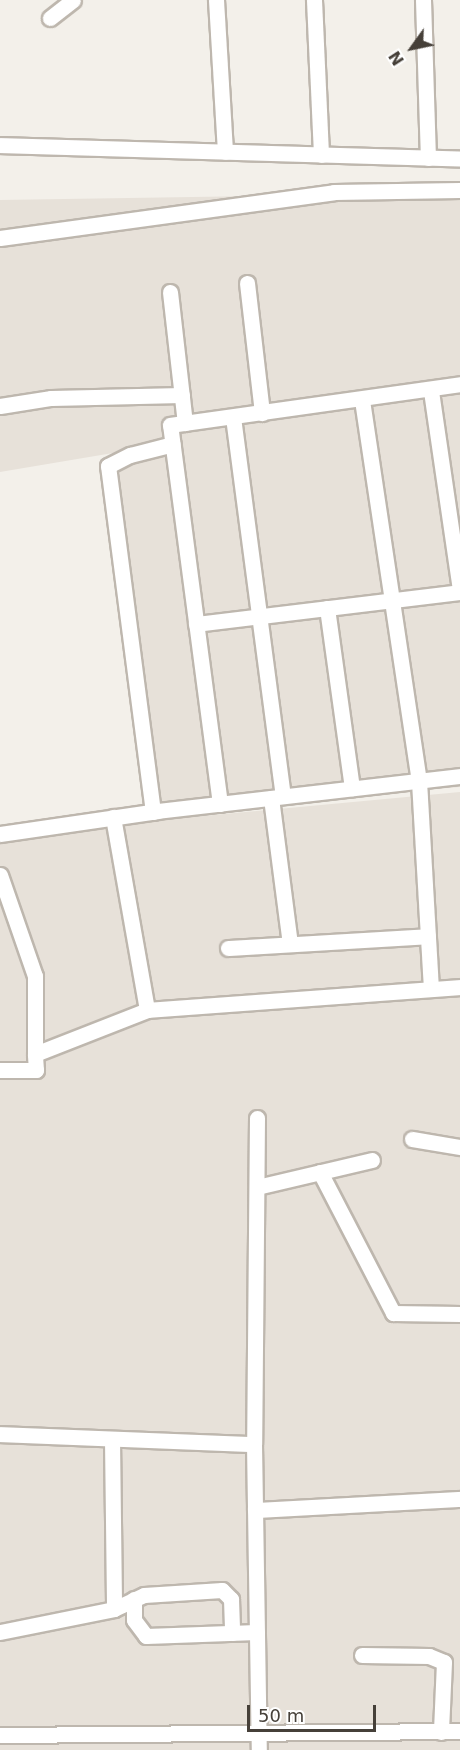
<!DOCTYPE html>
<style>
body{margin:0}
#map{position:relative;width:460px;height:1750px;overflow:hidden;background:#f3f0ea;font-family:"DejaVu Sans",sans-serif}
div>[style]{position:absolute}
.residential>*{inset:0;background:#e7e1d9}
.roads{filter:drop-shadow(2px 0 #beb7ae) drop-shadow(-2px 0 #beb7ae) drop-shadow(0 2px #beb7ae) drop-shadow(0 -2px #beb7ae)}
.street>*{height:15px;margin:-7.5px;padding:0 7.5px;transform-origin:7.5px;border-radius:7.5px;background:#fff}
span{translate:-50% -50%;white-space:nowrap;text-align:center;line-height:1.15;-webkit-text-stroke:6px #fff;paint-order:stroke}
.north{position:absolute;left:382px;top:18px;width:60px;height:60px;-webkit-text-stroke:4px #fff;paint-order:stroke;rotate:237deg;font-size:16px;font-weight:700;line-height:24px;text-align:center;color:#464039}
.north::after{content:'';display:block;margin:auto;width:21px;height:27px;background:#464039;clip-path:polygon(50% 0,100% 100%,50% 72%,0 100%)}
.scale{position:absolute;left:247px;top:1705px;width:129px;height:27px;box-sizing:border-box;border:3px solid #464039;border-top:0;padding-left:8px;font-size:18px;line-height:21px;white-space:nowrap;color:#464039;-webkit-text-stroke:4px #fff;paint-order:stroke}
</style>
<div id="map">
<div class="residential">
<div style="clip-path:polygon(460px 193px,460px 787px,157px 811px,113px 453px,0 472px,0 200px)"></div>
<div style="clip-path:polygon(460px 792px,460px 1750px,0 1750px,0 835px)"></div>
</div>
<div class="roads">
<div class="street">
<div style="left:216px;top:0;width:152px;rotate:86.6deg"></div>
<div style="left:314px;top:0;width:155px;rotate:87.4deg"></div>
<div style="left:423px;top:0;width:158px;rotate:88.2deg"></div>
<div style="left:50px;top:18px;width:29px;rotate:-38deg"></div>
<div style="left:0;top:145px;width:460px;rotate:1.7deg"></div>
<div style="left:0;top:238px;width:337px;rotate:-7.8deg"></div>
<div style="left:334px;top:192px;width:126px;rotate:-0.9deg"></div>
<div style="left:247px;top:283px;width:131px;rotate:83.4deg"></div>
<div style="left:170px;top:292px;width:132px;rotate:83.5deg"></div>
<div style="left:431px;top:391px;width:200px;rotate:81.7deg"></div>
<div style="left:362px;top:400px;width:385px;rotate:81.5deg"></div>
<div style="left:419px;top:781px;width:208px;rotate:86.7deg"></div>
<div style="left:0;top:406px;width:52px;rotate:-8.9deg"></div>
<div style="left:51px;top:398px;width:131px;rotate:-1.3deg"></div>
<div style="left:233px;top:417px;width:382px;rotate:82.5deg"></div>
<div style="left:327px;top:608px;width:182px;rotate:82.1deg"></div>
<div style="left:196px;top:624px;width:266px;rotate:-6.9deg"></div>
<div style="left:271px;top:798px;width:147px;rotate:82.6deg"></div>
<div style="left:220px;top:804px;width:382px;rotate:-97.5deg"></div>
<div style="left:170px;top:425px;width:293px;rotate:-8deg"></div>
<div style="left:153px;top:812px;width:349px;rotate:-97.4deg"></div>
<div style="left:108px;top:466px;width:25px;rotate:-27deg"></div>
<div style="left:130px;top:455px;width:44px;rotate:-14.3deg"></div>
<div style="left:113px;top:817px;width:196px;rotate:80deg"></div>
<div style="left:0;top:834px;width:159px;rotate:-8.3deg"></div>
<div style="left:157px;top:811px;width:305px;rotate:-6.6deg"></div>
<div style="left:0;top:875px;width:107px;rotate:70.9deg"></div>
<div style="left:35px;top:976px;width:78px;rotate:90deg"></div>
<div style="left:35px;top:1054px;width:120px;rotate:-21.4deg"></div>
<div style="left:147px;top:1010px;width:314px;rotate:-4.2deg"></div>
<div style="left:228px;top:948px;width:200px;rotate:-3.4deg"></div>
<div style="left:0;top:1070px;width:36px"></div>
<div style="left:36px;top:1070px;width:16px;rotate:-94deg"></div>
<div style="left:257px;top:1118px;width:326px;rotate:90.5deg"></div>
<div style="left:254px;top:1444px;width:306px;rotate:89.1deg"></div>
<div style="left:412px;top:1139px;width:49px;rotate:9.5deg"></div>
<div style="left:320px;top:1172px;width:159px;rotate:62.6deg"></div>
<div style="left:393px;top:1313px;width:67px;rotate:0.9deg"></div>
<div style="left:257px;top:1187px;width:118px;rotate:-13.2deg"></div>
<div style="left:0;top:1434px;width:254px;rotate:2.3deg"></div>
<div style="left:112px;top:1439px;width:170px;rotate:89.3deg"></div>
<div style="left:255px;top:1510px;width:205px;rotate:-3.1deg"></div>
<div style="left:134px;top:1599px;width:21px;rotate:90deg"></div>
<div style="left:134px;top:1620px;width:20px;rotate:53deg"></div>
<div style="left:146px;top:1636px;width:111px;rotate:-2.1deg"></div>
<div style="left:0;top:1632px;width:116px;rotate:-11.4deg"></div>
<div style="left:114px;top:1609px;width:33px;rotate:-25deg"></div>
<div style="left:144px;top:1595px;width:78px;rotate:-3.7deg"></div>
<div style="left:222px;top:1590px;width:13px;rotate:45deg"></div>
<div style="left:231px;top:1599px;width:34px;rotate:88deg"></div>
<div style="left:362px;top:1655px;width:67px;rotate:0.9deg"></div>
<div style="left:429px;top:1656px;width:16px;rotate:22deg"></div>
<div style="left:444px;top:1662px;width:70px;rotate:92.5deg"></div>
<div style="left:0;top:1735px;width:460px;rotate:-0.5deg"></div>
</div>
</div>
<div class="north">N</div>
<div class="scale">50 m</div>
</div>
